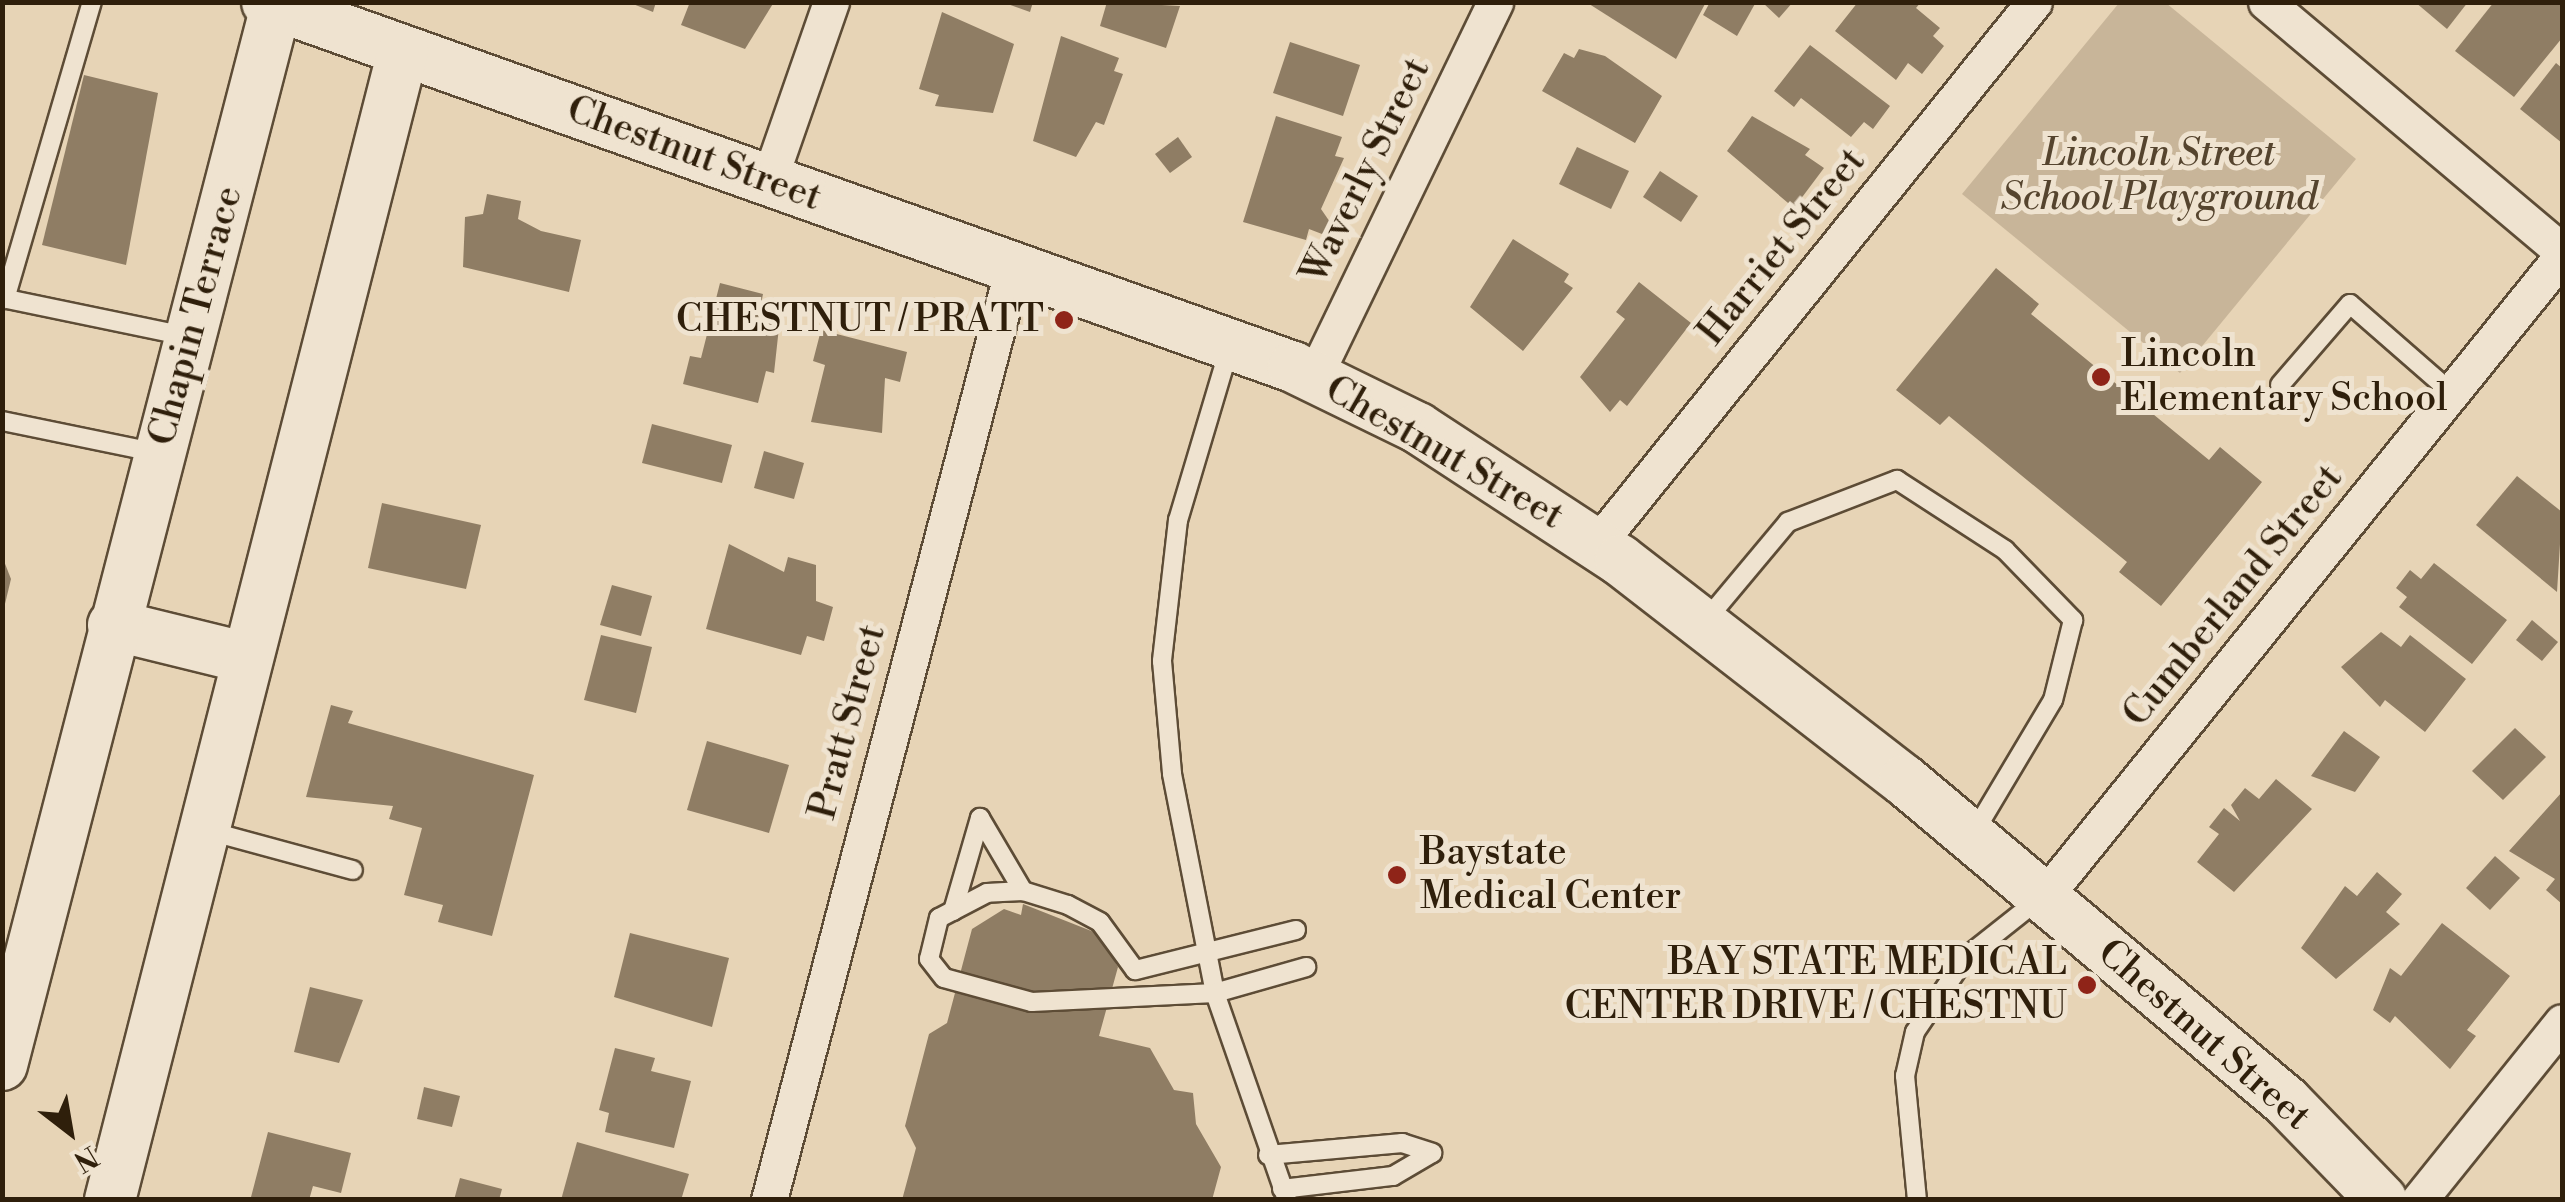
<!DOCTYPE html>
<style>
body{margin:0}
#map{position:relative;width:2565px;height:1202px;overflow:hidden;background:#e7d4b6;font-family:"Libre Bodoni",serif}
div>[style]{position:absolute}
.green>*{inset:0;background:#c8b599}
.building>*{inset:0;background:#8f7d64}
.roads{filter:drop-shadow(2px 0 #5d4c36) drop-shadow(-2px 0 #5d4c36) drop-shadow(0 2px #5d4c36) drop-shadow(0 -2px #5d4c36)}
.lane>*{height:18px;margin:-9px;padding:0 9px;transform-origin:9px;border-radius:9px;background:#efe3d0}
.street>*{height:35px;margin:-17.5px;padding:0 17.5px;transform-origin:17.5px;border-radius:17.5px;background:#efe3d0}
.secondary>*{height:50px;margin:-25px;padding:0 25px;transform-origin:25px;border-radius:25px;background:#efe3d0}
.dots>*{width:28px;height:28px;translate:-50% -50%;box-sizing:border-box;border:5px solid #efe3d0;border-radius:50%}
span{translate:-50% -50%;white-space:nowrap;text-align:center;line-height:1.15;-webkit-text-stroke:10px #efe3d0;paint-order:stroke}
.street-label{font-size:38px;color:#2f1f0b}
.park-label{font-size:38px;color:#55442e;font-style:italic}
.poi-label{font-size:38px;color:#2f1f0b}
.right{translate:-100% -50%;text-align:right}
.left{translate:0 -50%;text-align:left}
.frame{position:absolute;inset:0;border:5px solid #2f1f0b;pointer-events:none}
.north{position:absolute;left:20px;top:1082px;width:100px;height:100px;-webkit-text-stroke:8px #efe3d0;paint-order:stroke;rotate:149deg;font-size:28px;font-weight:700;line-height:40px;text-align:center;color:#2f1f0b}
.north::after{content:'';display:block;margin:auto;width:35px;height:45px;background:#2f1f0b;clip-path:polygon(50% 0,100% 100%,50% 72%,0 100%)}
</style>
<div id="map">
<div class="green">
<div style="clip-path:polygon(2119px 3px,2166px 3px,2356px 159px,2180px 373px,1962px 194px)"></div>
</div>
<div class="building">
<div style="clip-path:polygon(628px 2px,656px 2px,653px 12px)"></div>
<div style="clip-path:polygon(690px 2px,774px 2px,745px 49px,681px 25px)"></div>
<div style="clip-path:polygon(1002px 2px,1033px 2px,1030px 12px)"></div>
<div style="clip-path:polygon(1107px 2px,1180px 6px,1166px 48px,1100px 26px)"></div>
<div style="clip-path:polygon(1586px 2px,1706px 2px,1676px 59px)"></div>
<div style="clip-path:polygon(1710px 2px,1756px 2px,1737px 36px,1703px 15px)"></div>
<div style="clip-path:polygon(1762px 2px,1793px 2px,1779px 18px)"></div>
<div style="clip-path:polygon(1858px 2px,1921px 2px,1916px 8px,1940px 28px,1933px 36px,1944px 46px,1922px 74px,1908px 63px,1896px 80px,1835px 31px)"></div>
<div style="clip-path:polygon(2415px 2px,2468px 2px,2447px 29px)"></div>
<div style="clip-path:polygon(2494px 2px,2562px 2px,2562px 38px,2514px 97px,2455px 51px)"></div>
<div style="clip-path:polygon(942px 12px,1014px 44px,993px 113px,935px 106px,939px 95px,919px 89px)"></div>
<div style="clip-path:polygon(1061px 36px,1119px 58px,1114px 71px,1123px 74px,1104px 125px,1096px 122px,1076px 157px,1033px 141px)"></div>
<div style="clip-path:polygon(1290px 42px,1360px 65px,1343px 116px,1273px 93px)"></div>
<div style="clip-path:polygon(1810px 45px,1890px 106px,1873px 129px,1864px 122px,1851px 137px,1801px 98px,1794px 107px,1774px 91px)"></div>
<div style="clip-path:polygon(1579px 49px,1605px 56px,1662px 96px,1635px 143px,1542px 91px,1564px 53px,1574px 58px)"></div>
<div style="clip-path:polygon(2556px 63px,2562px 68px,2562px 143px,2520px 109px)"></div>
<div style="clip-path:polygon(84px 75px,158px 93px,126px 265px,42px 245px)"></div>
<div style="clip-path:polygon(1276px 116px,1342px 137px,1335px 156px,1344px 158px,1321px 209px,1332px 225px,1322px 234px,1309px 229px,1306px 240px,1243px 222px)"></div>
<div style="clip-path:polygon(1752px 116px,1810px 149px,1805px 155px,1824px 168px,1794px 208px,1727px 151px)"></div>
<div style="clip-path:polygon(1178px 137px,1192px 157px,1170px 173px,1155px 154px)"></div>
<div style="clip-path:polygon(1577px 147px,1629px 171px,1611px 209px,1559px 184px)"></div>
<div style="clip-path:polygon(1660px 171px,1698px 196px,1681px 222px,1643px 197px)"></div>
<div style="clip-path:polygon(487px 194px,521px 201px,518px 219px,541px 231px,581px 240px,569px 292px,463px 267px,465px 217px,483px 214px)"></div>
<div style="clip-path:polygon(1513px 239px,1569px 274px,1564px 282px,1573px 288px,1523px 351px,1470px 307px)"></div>
<div style="clip-path:polygon(1996px 268px,2039px 304px,2031px 314px,2209px 460px,2220px 447px,2262px 482px,2161px 606px,2119px 572px,2127px 562px,1949px 416px,1940px 425px,1896px 390px)"></div>
<div style="clip-path:polygon(1639px 282px,1691px 323px,1627px 406px,1620px 400px,1610px 412px,1580px 377px,1625px 319px,1616px 312px)"></div>
<div style="clip-path:polygon(720px 283px,763px 294px,761px 304px,781px 309px,774px 373px,766px 371px,758px 403px,683px 384px,690px 356px,701px 358px)"></div>
<div style="clip-path:polygon(821px 330px,907px 352px,900px 382px,885px 378px,882px 433px,811px 422px,825px 365px,813px 361px)"></div>
<div style="clip-path:polygon(652px 424px,732px 445px,722px 483px,642px 463px)"></div>
<div style="clip-path:polygon(764px 451px,804px 463px,794px 499px,754px 488px)"></div>
<div style="clip-path:polygon(2517px 476px,2562px 512px,2557px 592px,2476px 525px)"></div>
<div style="clip-path:polygon(382px 503px,481px 525px,466px 589px,368px 568px)"></div>
<div style="clip-path:polygon(729px 544px,784px 572px,788px 557px,816px 565px,816px 601px,833px 607px,824px 641px,807px 636px,801px 655px,706px 629px)"></div>
<div style="clip-path:polygon(2px 556px,11px 579px,4px 608px,2px 608px)"></div>
<div style="clip-path:polygon(2434px 563px,2507px 620px,2472px 664px,2399px 607px,2407px 597px,2396px 588px,2410px 570px,2421px 579px)"></div>
<div style="clip-path:polygon(612px 585px,652px 596px,641px 636px,600px 625px)"></div>
<div style="clip-path:polygon(2532px 620px,2558px 642px,2542px 661px,2516px 640px)"></div>
<div style="clip-path:polygon(2381px 632px,2401px 647px,2410px 635px,2466px 679px,2425px 732px,2385px 700px,2380px 707px,2341px 667px)"></div>
<div style="clip-path:polygon(601px 635px,652px 647px,636px 713px,584px 700px)"></div>
<div style="clip-path:polygon(331px 705px,353px 711px,348px 723px,534px 775px,492px 936px,438px 922px,443px 905px,404px 895px,422px 828px,389px 819px,393px 806px,306px 797px)"></div>
<div style="clip-path:polygon(2515px 728px,2546px 757px,2503px 800px,2472px 771px)"></div>
<div style="clip-path:polygon(2344px 731px,2380px 757px,2355px 792px,2311px 776px)"></div>
<div style="clip-path:polygon(707px 741px,789px 765px,769px 833px,687px 810px)"></div>
<div style="clip-path:polygon(2276px 779px,2312px 809px,2234px 892px,2197px 862px,2219px 834px,2209px 827px,2224px 808px,2240px 821px,2231px 805px,2245px 788px,2259px 799px)"></div>
<div style="clip-path:polygon(2562px 792px,2562px 904px,2546px 890px,2555px 879px,2509px 851px)"></div>
<div style="clip-path:polygon(2495px 856px,2520px 878px,2490px 910px,2466px 888px)"></div>
<div style="clip-path:polygon(2377px 872px,2402px 894px,2386px 912px,2400px 924px,2336px 979px,2301px 948px,2345px 886px,2357px 896px)"></div>
<div style="clip-path:polygon(1023px 904px,1099px 934px,1118px 967px,1099px 1036px,1150px 1048px,1174px 1090px,1193px 1093px,1196px 1124px,1221px 1167px,1212px 1200px,902px 1200px,916px 1148px,905px 1126px,929px 1034px,947px 1023px,972px 929px,1004px 909px,1021px 915px)"></div>
<div style="clip-path:polygon(2442px 923px,2510px 976px,2467px 1030px,2476px 1036px,2450px 1069px,2395px 1016px,2390px 1023px,2373px 1010px,2390px 968px,2401px 976px)"></div>
<div style="clip-path:polygon(630px 933px,729px 958px,712px 1027px,614px 997px)"></div>
<div style="clip-path:polygon(310px 987px,363px 1000px,339px 1063px,294px 1052px)"></div>
<div style="clip-path:polygon(615px 1048px,655px 1058px,651px 1071px,691px 1081px,674px 1148px,605px 1132px,609px 1113px,599px 1110px)"></div>
<div style="clip-path:polygon(424px 1087px,460px 1096px,452px 1127px,417px 1119px)"></div>
<div style="clip-path:polygon(268px 1132px,351px 1153px,341px 1193px,313px 1186px,309px 1200px,251px 1197px)"></div>
<div style="clip-path:polygon(577px 1142px,689px 1174px,681px 1200px,561px 1200px)"></div>
<div style="clip-path:polygon(460px 1178px,502px 1189px,499px 1200px,454px 1200px)"></div>
</div>
<div class="roads">
<div class="lane">
<div style="left:2px;top:298px;width:192px;rotate:11.7deg"></div>
<div style="left:5px;top:299px;width:309px;rotate:-73.7deg"></div>
<div style="left:1230px;top:346px;width:182px;rotate:106.6deg"></div>
<div style="left:1178px;top:520px;width:142px;rotate:96.5deg"></div>
<div style="left:1162px;top:661px;width:113px;rotate:84.9deg"></div>
<div style="left:1172px;top:774px;width:223px;rotate:78.9deg"></div>
<div style="left:1215px;top:993px;width:219px;rotate:70.8deg"></div>
<div style="left:2280px;top:385px;width:107px;rotate:-49.2deg"></div>
<div style="left:2350px;top:304px;width:135px;rotate:41.1deg"></div>
<div style="left:2px;top:421px;width:159px;rotate:11.6deg"></div>
<div style="left:1706px;top:620px;width:128px;rotate:-50.1deg"></div>
<div style="left:1788px;top:522px;width:117px;rotate:-21.1deg"></div>
<div style="left:1897px;top:480px;width:129px;rotate:32.9deg"></div>
<div style="left:2005px;top:550px;width:98px;rotate:45.8deg"></div>
<div style="left:2073px;top:620px;width:82px;rotate:104deg"></div>
<div style="left:2053px;top:700px;width:158px;rotate:120.8deg"></div>
<div style="left:209px;top:831px;width:149px;rotate:15.2deg"></div>
<div style="left:953px;top:911px;width:97px;rotate:-73.8deg"></div>
<div style="left:980px;top:818px;width:85px;rotate:59.5deg"></div>
<div style="left:1296px;top:930px;width:166px;rotate:166deg"></div>
<div style="left:1135px;top:970px;width:59px;rotate:-126.1deg"></div>
<div style="left:1100px;top:922px;width:36px;rotate:-152deg"></div>
<div style="left:1068px;top:905px;width:47px;rotate:-162.7deg"></div>
<div style="left:1023px;top:891px;width:36px;rotate:177deg"></div>
<div style="left:987px;top:893px;width:54px;rotate:152.5deg"></div>
<div style="left:939px;top:918px;width:42px;rotate:103.7deg"></div>
<div style="left:929px;top:959px;width:24px;rotate:52deg"></div>
<div style="left:944px;top:978px;width:91px;rotate:15.3deg"></div>
<div style="left:1032px;top:1002px;width:183px;rotate:-2.8deg"></div>
<div style="left:1215px;top:993px;width:95px;rotate:-15.9deg"></div>
<div style="left:1268px;top:1155px;width:135px;rotate:-5.1deg"></div>
<div style="left:1402px;top:1143px;width:32px;rotate:18deg"></div>
<div style="left:1282px;top:1189px;width:112px;rotate:-6.7deg"></div>
<div style="left:1393px;top:1176px;width:45px;rotate:-30.5deg"></div>
<div style="left:1917px;top:1200px;width:125px;rotate:-95.5deg"></div>
<div style="left:1905px;top:1076px;width:45px;rotate:-77.2deg"></div>
<div style="left:1915px;top:1032px;width:91px;rotate:-55.8deg"></div>
<div style="left:1966px;top:957px;width:92px;rotate:-38.4deg"></div>
</div>
<div class="street">
<div style="left:2266px;top:2px;width:387px;rotate:40.1deg"></div>
<div style="left:769px;top:180px;width:188px;rotate:-70.8deg"></div>
<div style="left:1314px;top:377px;width:416px;rotate:-64.2deg"></div>
<div style="left:1597px;top:544px;width:696px;rotate:-51.12deg"></div>
<div style="left:2044px;top:897px;width:824px;rotate:-51.06deg"></div>
<div style="left:769px;top:1200px;width:964px;rotate:-75.34deg"></div>
<div style="left:2419px;top:1200px;width:228px;rotate:-51.2deg"></div>
</div>
<div class="secondary">
<div style="left:267px;top:2px;width:1089px;rotate:19.58deg"></div>
<div style="left:1293px;top:367px;width:139px;rotate:26deg"></div>
<div style="left:1418px;top:428px;width:241px;rotate:33.2deg"></div>
<div style="left:1620px;top:560px;width:359px;rotate:37.8deg"></div>
<div style="left:1904px;top:780px;width:500px;rotate:40.05deg"></div>
<div style="left:2287px;top:1102px;width:136px;rotate:45.9deg"></div>
<div style="left:113px;top:625px;width:134px;rotate:13.8deg"></div>
<div style="left:2px;top:1065px;width:1094px;rotate:-75.49deg"></div>
<div style="left:110px;top:1200px;width:1186px;rotate:-75.69deg"></div>
</div>
</div>
<div class="dots">
<div style="left:1064px;top:320px;background:#8f2418"></div>
<div style="left:2101px;top:377px;background:#8f2418"></div>
<div style="left:1397px;top:875px;background:#8f2418"></div>
<div style="left:2087px;top:985px;background:#8f2418"></div>
</div>
<div class="street-label">
<span style="left:694px;top:154px;rotate:20deg">Chestnut Street</span>
<span style="left:1366px;top:171px;rotate:-64deg">Waverly Street</span>
<span style="left:1782px;top:247px;rotate:-51deg">Harriet Street</span>
<span style="left:196px;top:316px;rotate:-75deg">Chapin Terrace</span>
<span style="left:1444px;top:453px;rotate:30deg">Chestnut Street</span>
<span style="left:2233px;top:596px;rotate:-51deg">Cumberland Street</span>
<span style="left:848px;top:722px;rotate:-75deg">Pratt Street</span>
<span style="left:2204px;top:1035px;rotate:41deg">Chestnut Street</span>
</div>
<div class="park-label">
<span style="left:2159px;top:176px">Lincoln Street<br>School Playground</span>
</div>
<div class="poi-label">
<span class="right" style="left:1044px;top:320px">CHESTNUT / PRATT</span>
<span class="left" style="left:2121px;top:377px">Lincoln<br>Elementary School</span>
<span class="left" style="left:1420px;top:875px">Baystate<br>Medical Center</span>
<span class="right" style="left:2067px;top:985px">BAY STATE MEDICAL<br>CENTER DRIVE / CHESTNU</span>
</div>
<div class="frame"></div>
<div class="north">N</div>
</div>
